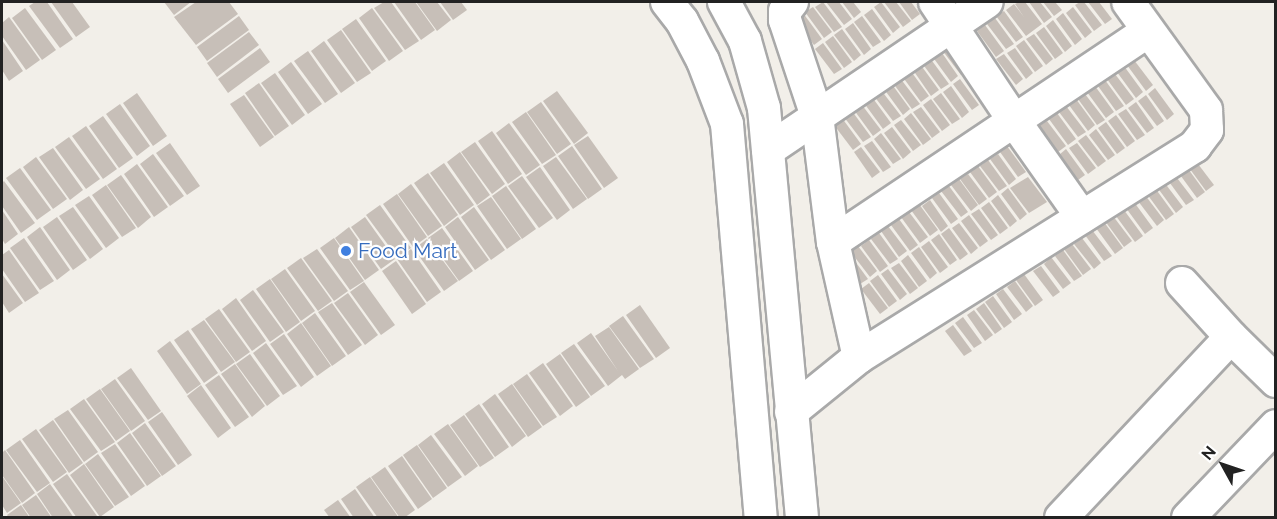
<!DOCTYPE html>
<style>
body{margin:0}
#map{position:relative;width:1277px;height:519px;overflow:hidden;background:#f2efe9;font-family:Raleway,sans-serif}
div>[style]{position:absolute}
.building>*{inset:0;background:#c7bfb8}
.roads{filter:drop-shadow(2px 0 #a9a9a9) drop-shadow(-2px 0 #a9a9a9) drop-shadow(0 2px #a9a9a9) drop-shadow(0 -2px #a9a9a9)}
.minor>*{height:32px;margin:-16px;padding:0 16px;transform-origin:16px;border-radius:16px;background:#fff}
.dots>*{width:16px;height:16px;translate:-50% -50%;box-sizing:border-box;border:3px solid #fff;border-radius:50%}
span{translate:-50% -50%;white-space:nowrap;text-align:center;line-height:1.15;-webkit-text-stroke:4.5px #fff;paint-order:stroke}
.shop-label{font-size:21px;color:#366cbe}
.left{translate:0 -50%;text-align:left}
.frame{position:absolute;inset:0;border:3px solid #222;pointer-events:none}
.north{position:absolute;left:1193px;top:435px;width:60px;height:60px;-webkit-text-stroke:4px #fff;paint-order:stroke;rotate:310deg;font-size:16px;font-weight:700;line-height:24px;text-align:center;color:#222}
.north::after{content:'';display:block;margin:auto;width:21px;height:27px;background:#222;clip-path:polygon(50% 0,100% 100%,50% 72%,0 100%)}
</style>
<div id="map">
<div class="building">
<div style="clip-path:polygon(35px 2px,47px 2px,73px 39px,60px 48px,29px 6px)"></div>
<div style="clip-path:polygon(51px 2px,72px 2px,90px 27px,76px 37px)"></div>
<div style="clip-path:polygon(164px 2px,191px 2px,174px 15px)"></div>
<div style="clip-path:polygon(196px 2px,229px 2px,238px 14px,196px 45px,174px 17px)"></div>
<div style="clip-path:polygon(384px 2px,391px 2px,419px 41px,405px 50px,374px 8px)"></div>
<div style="clip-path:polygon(394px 2px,415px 2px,435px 30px,421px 40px)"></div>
<div style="clip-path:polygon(416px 2px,437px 2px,451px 20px,437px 31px)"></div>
<div style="clip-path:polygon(440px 2px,461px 2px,467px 10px,453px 20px)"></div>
<div style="clip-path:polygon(823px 2px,842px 27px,834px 32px,815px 7px)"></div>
<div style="clip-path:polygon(826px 2px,839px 2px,852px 19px,844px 25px)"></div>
<div style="clip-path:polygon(842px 2px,853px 2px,861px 12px,854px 18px)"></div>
<div style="clip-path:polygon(881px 2px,900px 27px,893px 33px,874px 7px)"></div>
<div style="clip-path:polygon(884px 2px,896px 2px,911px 21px,903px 27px)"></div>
<div style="clip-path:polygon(899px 2px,911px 2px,920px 14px,912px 20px)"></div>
<div style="clip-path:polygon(1019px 2px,1025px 2px,1042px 24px,1026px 36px,1006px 10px,1014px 4px,1024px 17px,1015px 4px)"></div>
<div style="clip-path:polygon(1029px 2px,1040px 2px,1052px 17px,1044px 23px)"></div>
<div style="clip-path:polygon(1043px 2px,1055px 2px,1062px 10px,1054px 16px)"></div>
<div style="clip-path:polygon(1080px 2px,1084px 2px,1102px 25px,1094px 31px,1075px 5px)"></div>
<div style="clip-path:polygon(1088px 2px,1099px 2px,1112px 19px,1105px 24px)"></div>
<div style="clip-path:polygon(813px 7px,832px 32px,824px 38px,805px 12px)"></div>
<div style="clip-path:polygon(1073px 7px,1092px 32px,1085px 38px,1066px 13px)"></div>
<div style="clip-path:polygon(25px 8px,56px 50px,42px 60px,12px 18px)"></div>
<div style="clip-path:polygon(372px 8px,403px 51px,389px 61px,359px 18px)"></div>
<div style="clip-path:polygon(872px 9px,891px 35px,884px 41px,864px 15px)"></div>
<div style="clip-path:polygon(1004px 11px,1023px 37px,1016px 42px,996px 16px)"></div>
<div style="clip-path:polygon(803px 13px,822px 39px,814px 45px,795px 19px)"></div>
<div style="clip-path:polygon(1063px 13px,1082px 39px,1075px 45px,1056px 19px)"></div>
<div style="clip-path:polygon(239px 16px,249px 30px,207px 61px,197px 47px)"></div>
<div style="clip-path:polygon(862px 16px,881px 42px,873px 47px,854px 22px)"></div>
<div style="clip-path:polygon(9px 17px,40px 60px,26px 70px,2px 36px,2px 23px)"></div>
<div style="clip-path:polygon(995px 18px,1014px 44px,1006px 49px,987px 24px)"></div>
<div style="clip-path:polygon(356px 19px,386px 61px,372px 71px,342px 29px)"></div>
<div style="clip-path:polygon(1053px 20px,1072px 46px,1065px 52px,1046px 26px)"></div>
<div style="clip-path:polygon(853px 23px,871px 49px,864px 55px,845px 29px)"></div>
<div style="clip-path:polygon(985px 25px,1004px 51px,996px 57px,977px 31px)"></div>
<div style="clip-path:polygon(1044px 27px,1063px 53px,1055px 59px,1036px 33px)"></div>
<div style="clip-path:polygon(842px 29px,861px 55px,854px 61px,834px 35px)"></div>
<div style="clip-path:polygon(341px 30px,371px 73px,357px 82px,327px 40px)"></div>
<div style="clip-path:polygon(249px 32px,259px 45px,217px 77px,207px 63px)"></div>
<div style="clip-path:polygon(1034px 34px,1053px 59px,1046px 65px,1026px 39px)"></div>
<div style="clip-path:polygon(833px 36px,852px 62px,844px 68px,825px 42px)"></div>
<div style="clip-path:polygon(2px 40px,23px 71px,9px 81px,2px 70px)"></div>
<div style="clip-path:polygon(1024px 40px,1043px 66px,1035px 72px,1016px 46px)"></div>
<div style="clip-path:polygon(324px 41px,355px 83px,341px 93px,311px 51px)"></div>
<div style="clip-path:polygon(823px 43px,842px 69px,834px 74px,815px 49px)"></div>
<div style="clip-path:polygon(950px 44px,968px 70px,961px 75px,942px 50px)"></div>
<div style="clip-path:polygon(260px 48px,270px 62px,228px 93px,218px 79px)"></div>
<div style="clip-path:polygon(1015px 48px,1033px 73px,1026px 79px,1007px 53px)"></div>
<div style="clip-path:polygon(940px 50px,958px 76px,951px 82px,932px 56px)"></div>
<div style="clip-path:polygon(308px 51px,338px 94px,325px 103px,294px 61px)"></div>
<div style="clip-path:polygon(1004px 54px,1023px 79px,1016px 85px,996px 59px)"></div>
<div style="clip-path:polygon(930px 58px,949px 84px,941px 89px,922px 63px)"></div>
<div style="clip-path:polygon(1134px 60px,1153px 85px,1146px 91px,1127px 65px)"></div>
<div style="clip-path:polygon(291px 62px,322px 104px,308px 114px,278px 72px)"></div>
<div style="clip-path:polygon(920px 64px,939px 90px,931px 96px,913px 70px)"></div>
<div style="clip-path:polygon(1124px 66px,1143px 92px,1136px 98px,1117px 72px)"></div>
<div style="clip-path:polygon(910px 70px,929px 96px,921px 102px,902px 76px)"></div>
<div style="clip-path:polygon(275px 73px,305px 115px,292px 125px,261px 83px)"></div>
<div style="clip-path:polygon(1115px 74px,1134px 99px,1126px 105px,1107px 79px)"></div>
<div style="clip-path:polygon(900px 78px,920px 104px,912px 109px,893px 83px)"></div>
<div style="clip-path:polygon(960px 79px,979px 105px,972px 110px,953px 84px)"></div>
<div style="clip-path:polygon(1105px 80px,1124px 106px,1116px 111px,1098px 86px)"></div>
<div style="clip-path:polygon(259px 83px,289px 126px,275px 136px,245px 93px)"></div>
<div style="clip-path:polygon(891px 83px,910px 109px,903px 115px,884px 89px)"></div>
<div style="clip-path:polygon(951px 86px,969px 112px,962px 118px,943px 92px)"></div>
<div style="clip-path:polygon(1095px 86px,1114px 112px,1106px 118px,1087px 92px)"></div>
<div style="clip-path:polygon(1155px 88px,1174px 114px,1167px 120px,1148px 94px)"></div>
<div style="clip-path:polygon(881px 90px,901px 116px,893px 121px,874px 96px)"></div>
<div style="clip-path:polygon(557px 91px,588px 133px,574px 144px,543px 101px)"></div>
<div style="clip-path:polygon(137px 93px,167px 136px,153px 146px,123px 103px)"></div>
<div style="clip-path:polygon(941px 93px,960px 119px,952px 124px,933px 99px)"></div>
<div style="clip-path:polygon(1085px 94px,1105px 120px,1097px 125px,1078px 99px)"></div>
<div style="clip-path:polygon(244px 95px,274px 137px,260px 147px,230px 104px)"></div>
<div style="clip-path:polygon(1146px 95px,1164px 121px,1157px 126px,1138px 101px)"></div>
<div style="clip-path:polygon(872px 97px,891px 123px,883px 129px,864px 103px)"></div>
<div style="clip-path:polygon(931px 99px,950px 125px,942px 131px,923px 105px)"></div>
<div style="clip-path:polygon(1076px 99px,1095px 125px,1088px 131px,1069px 105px)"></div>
<div style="clip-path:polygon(541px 102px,571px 144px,557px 154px,527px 112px)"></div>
<div style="clip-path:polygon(1136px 102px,1154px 128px,1147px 133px,1128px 108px)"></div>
<div style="clip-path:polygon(120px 104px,150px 146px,137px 156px,106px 114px)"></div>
<div style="clip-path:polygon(862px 105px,881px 130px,873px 136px,854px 110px)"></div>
<div style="clip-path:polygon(1066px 106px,1086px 132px,1078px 137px,1059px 112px)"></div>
<div style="clip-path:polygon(921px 107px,940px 132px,932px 138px,913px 112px)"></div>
<div style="clip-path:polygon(1126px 109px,1145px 135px,1137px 140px,1118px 114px)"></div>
<div style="clip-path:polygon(852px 111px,871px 137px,863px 142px,844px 117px)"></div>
<div style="clip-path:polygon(526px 112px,556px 155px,542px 164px,512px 122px)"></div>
<div style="clip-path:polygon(911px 113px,931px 139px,923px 145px,904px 119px)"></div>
<div style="clip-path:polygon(1057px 113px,1076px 139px,1068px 145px,1049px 119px)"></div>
<div style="clip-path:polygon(1116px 115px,1135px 141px,1127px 147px,1108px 121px)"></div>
<div style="clip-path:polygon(103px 116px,133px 158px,119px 168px,89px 126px)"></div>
<div style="clip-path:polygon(842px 118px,861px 144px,853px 150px,834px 125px)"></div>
<div style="clip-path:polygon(901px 120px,921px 145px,913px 151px,894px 125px)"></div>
<div style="clip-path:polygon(1047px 121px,1066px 146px,1058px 152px,1039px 126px)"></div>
<div style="clip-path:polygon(1106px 122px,1125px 148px,1117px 154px,1098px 128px)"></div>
<div style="clip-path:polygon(509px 123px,540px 165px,526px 175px,496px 133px)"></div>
<div style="clip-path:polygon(86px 126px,117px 169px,103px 179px,72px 136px)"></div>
<div style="clip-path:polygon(892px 127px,911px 152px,903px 159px,884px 133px)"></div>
<div style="clip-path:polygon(1096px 129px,1115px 155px,1108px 160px,1089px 135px)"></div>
<div style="clip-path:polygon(492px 131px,522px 174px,508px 184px,478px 141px)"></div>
<div style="clip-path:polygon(881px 133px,901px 159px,893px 164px,874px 139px)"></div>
<div style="clip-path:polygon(1086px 135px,1106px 161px,1098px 167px,1078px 141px)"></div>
<div style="clip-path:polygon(588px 136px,618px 178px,604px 188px,574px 145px)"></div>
<div style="clip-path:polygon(69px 137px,100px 179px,86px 189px,55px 147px)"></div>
<div style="clip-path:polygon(872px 141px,891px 167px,883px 172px,864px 146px)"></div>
<div style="clip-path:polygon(475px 142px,505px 184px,492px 194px,461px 152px)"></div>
<div style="clip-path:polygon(170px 143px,200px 186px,187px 195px,156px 153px)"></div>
<div style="clip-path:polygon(1077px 143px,1096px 168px,1088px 174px,1069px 148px)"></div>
<div style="clip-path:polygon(572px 146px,602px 189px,588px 199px,558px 156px)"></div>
<div style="clip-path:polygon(1007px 146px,1026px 172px,1018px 177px,1000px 152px)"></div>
<div style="clip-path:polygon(861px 147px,880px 172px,872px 178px,854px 152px)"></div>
<div style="clip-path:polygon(53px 148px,83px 190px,70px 200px,39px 157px)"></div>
<div style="clip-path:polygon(1066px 149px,1085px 175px,1078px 180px,1059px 155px)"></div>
<div style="clip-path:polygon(460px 152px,490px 195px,477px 205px,447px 162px)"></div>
<div style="clip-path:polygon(153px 154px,184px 196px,170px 206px,140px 164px)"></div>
<div style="clip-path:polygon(998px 154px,1016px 179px,1009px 185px,990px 159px)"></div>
<div style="clip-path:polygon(36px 157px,67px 199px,53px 209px,23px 167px)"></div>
<div style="clip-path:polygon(556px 157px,587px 199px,573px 209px,543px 166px)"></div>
<div style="clip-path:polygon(988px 160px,1007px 186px,999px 191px,980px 166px)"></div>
<div style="clip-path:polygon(1195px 160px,1214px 185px,1206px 191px,1187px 165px)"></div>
<div style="clip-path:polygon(444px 163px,474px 205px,460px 215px,430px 173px)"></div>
<div style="clip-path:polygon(137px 164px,168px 207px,154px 217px,124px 174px)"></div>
<div style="clip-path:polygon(978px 166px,997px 192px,989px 198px,970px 172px)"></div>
<div style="clip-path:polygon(1186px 166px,1205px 192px,1197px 198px,1178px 172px)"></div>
<div style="clip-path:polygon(540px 167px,570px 210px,557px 220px,526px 177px)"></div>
<div style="clip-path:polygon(20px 168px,51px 210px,37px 220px,6px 178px)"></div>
<div style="clip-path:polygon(428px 173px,458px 215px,444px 226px,414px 183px)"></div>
<div style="clip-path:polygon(968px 174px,987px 199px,979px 205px,960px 179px)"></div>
<div style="clip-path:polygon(1174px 174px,1194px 200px,1186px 205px,1167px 179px)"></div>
<div style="clip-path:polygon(121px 175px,151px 217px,138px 228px,107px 185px)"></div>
<div style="clip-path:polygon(522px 176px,553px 218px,539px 228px,508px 186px)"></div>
<div style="clip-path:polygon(1028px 177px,1047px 202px,1029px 213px,1010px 188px)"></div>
<div style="clip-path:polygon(959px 179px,978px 205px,971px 211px,951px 185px)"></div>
<div style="clip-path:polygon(4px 181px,35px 223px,21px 233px,2px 206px,2px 183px)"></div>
<div style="clip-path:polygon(1164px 182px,1183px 207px,1176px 213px,1157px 187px)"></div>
<div style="clip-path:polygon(411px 184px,442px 226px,428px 236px,398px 194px)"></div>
<div style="clip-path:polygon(106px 185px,136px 228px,122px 237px,92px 195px)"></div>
<div style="clip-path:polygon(506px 186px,536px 229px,522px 239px,492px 196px)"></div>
<div style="clip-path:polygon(949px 186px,968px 212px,961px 217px,941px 191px)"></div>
<div style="clip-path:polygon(1008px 188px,1027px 214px,1020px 220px,1001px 194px)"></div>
<div style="clip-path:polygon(1155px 188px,1174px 214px,1166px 220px,1147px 194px)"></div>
<div style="clip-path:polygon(939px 193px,958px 219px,951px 224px,932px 198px)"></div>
<div style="clip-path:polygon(397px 194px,427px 237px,413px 247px,383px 204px)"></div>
<div style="clip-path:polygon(998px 195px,1017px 221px,1010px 227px,991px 201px)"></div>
<div style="clip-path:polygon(1145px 195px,1164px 220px,1157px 226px,1138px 201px)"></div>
<div style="clip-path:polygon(89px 196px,119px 238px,106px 248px,75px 205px)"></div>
<div style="clip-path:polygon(491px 197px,521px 239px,507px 249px,477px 206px)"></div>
<div style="clip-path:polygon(930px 200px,948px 226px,941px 232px,922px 206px)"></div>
<div style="clip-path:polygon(989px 202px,1008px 228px,1000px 234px,981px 208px)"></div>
<div style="clip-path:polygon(1134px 202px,1153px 228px,1145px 234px,1126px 208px)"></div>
<div style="clip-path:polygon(919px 204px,938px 230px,930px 236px,911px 210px)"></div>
<div style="clip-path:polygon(380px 205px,411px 248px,397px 257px,366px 215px)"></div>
<div style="clip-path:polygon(73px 207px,103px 249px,90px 259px,59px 216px)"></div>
<div style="clip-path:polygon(474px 207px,505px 250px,491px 260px,461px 217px)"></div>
<div style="clip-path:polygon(979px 209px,998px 235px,991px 240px,971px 214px)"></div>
<div style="clip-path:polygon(2px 210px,18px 234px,5px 244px,2px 239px)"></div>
<div style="clip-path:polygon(1124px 210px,1143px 236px,1135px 242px,1116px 216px)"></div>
<div style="clip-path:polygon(909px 212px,928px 237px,920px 243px,901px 217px)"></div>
<div style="clip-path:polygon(969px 215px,988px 241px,980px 247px,961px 221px)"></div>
<div style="clip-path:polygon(1113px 216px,1132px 241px,1124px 247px,1105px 221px)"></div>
<div style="clip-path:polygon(57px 217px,87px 260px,73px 270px,43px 227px)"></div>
<div style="clip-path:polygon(365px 217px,395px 259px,381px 269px,351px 227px)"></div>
<div style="clip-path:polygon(458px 217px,489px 260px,475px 270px,445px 227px)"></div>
<div style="clip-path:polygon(899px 219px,918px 245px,910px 251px,891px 225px)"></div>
<div style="clip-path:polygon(1104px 222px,1123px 248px,1115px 254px,1096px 228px)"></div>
<div style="clip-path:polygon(959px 223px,978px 248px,971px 254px,952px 228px)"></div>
<div style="clip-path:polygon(888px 226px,907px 251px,899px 257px,881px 231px)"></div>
<div style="clip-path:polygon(40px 227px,70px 270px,57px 280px,27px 237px)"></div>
<div style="clip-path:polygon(349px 227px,379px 270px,365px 280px,335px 238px)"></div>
<div style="clip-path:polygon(442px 228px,473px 271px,459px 281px,428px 238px)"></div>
<div style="clip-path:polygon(949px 228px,968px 254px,960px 260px,941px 234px)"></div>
<div style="clip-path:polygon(1092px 230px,1112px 256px,1104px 261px,1085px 235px)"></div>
<div style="clip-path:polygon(879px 233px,898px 259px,890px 264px,871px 239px)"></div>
<div style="clip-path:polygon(939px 234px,957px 260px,950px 265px,931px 240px)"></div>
<div style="clip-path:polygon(24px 238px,54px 281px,40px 290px,10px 248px)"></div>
<div style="clip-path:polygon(334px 238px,364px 281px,350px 290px,320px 248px)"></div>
<div style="clip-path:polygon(1082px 238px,1101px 263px,1094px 269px,1074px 244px)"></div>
<div style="clip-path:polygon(427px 239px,458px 281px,444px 291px,414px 249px)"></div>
<div style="clip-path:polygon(869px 240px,888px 266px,880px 272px,861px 246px)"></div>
<div style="clip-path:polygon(929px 241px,948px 267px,940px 273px,921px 247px)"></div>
<div style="clip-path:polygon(1072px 244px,1091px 269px,1083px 275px,1064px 249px)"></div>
<div style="clip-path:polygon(858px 246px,877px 271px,870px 277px,850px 251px)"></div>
<div style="clip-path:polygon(919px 247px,937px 273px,930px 279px,911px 253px)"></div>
<div style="clip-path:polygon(317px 249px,348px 291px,334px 301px,303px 258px)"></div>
<div style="clip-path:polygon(411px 249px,441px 292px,427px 302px,397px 259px)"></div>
<div style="clip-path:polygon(9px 250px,39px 293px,25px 302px,2px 269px,2px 255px)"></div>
<div style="clip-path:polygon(1063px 250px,1082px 276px,1074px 281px,1055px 256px)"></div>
<div style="clip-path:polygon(849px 253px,868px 279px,860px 284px,841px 259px)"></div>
<div style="clip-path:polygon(908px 255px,927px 281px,919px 287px,901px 261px)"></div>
<div style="clip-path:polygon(1051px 257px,1071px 283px,1063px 289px,1044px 264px)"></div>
<div style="clip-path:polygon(301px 258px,332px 301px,318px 311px,287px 268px)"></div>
<div style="clip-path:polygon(396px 261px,426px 304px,412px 314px,382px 271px)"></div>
<div style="clip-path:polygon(899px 263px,918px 288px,910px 294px,891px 268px)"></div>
<div style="clip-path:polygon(1041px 266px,1060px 292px,1053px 297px,1033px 271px)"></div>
<div style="clip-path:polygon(285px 269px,315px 311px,301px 321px,271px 279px)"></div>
<div style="clip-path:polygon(888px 269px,907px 294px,900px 300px,881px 274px)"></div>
<div style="clip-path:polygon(2px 274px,23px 303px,9px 313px,2px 302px)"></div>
<div style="clip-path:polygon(1024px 274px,1043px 300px,1035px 306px,1016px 280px)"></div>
<div style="clip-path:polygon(878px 275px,897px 301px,889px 307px,870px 281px)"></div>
<div style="clip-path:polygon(270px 279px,300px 322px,286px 332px,256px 289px)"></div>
<div style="clip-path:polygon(1015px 281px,1033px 306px,1026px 312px,1007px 287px)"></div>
<div style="clip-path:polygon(364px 282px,395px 325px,381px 335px,350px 292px)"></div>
<div style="clip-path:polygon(869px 283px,888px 308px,880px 314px,861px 289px)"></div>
<div style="clip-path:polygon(1003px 289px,1022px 314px,1014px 320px,996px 294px)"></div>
<div style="clip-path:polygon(253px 290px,284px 332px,270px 342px,240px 300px)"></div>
<div style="clip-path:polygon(348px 293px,378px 335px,365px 345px,334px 303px)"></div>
<div style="clip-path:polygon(993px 296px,1012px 322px,1004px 328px,985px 302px)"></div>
<div style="clip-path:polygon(236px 298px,266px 341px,252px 351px,222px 309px)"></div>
<div style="clip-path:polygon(332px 303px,362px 345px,348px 355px,318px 312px)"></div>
<div style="clip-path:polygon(984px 303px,1002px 329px,995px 334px,976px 309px)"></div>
<div style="clip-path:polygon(640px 305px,670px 348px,656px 358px,626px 315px)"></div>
<div style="clip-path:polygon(219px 309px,250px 352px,236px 362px,205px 319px)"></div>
<div style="clip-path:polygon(974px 310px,993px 335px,985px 341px,967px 315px)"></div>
<div style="clip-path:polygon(315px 313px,346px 356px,332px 366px,302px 323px)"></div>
<div style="clip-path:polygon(623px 316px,654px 359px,640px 368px,609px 326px)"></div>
<div style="clip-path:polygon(963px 317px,982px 343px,974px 348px,955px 323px)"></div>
<div style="clip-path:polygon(204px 320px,235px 362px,221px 372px,191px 329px)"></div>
<div style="clip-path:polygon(301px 323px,331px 366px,317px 376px,287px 334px)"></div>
<div style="clip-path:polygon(953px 325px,972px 351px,964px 356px,945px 331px)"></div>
<div style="clip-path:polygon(609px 327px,639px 369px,625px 379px,622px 375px,608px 386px,577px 343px,591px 333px,618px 371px,595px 336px)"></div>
<div style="clip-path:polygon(188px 330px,218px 373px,204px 383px,174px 340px)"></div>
<div style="clip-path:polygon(284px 334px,314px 377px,301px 387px,270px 344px)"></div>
<div style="clip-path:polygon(170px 341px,201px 384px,187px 394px,157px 351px)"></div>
<div style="clip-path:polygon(266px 343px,297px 386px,283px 395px,253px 353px)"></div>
<div style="clip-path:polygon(574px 344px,605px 386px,591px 396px,561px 353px)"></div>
<div style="clip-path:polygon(250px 354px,280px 396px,267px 406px,236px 364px)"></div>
<div style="clip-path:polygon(560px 354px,590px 397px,576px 407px,546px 364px)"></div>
<div style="clip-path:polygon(543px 363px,573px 406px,560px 416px,529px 373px)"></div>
<div style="clip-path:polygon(235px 364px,265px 406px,252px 417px,221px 374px)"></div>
<div style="clip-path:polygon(131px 368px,161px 411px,148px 420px,117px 378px)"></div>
<div style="clip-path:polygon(527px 374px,557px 417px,543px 426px,513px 384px)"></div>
<div style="clip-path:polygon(219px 375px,249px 417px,235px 427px,205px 385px)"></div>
<div style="clip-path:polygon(115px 379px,145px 421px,131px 431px,101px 389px)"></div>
<div style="clip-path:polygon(512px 384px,542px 427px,528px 437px,498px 394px)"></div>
<div style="clip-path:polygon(201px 385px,231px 428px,218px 438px,187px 396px)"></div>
<div style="clip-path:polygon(100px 389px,130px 431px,116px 441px,86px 399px)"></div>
<div style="clip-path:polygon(495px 394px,526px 436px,512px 447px,482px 404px)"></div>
<div style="clip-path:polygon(84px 399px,115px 442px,101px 451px,70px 409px)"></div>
<div style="clip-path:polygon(479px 404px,509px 447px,495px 457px,465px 414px)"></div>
<div style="clip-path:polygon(68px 410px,98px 452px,84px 462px,54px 419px)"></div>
<div style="clip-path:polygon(162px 412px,192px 455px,178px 465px,148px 422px)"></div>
<div style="clip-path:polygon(464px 415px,494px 458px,480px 467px,450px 425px)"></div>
<div style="clip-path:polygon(53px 420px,83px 463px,69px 473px,39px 430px)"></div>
<div style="clip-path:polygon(145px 423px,176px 466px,162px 476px,132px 433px)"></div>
<div style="clip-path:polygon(448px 424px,478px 466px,465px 476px,434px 434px)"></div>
<div style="clip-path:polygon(36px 429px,67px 472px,53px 482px,22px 439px)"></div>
<div style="clip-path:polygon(130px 433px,161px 476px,147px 486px,117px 443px)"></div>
<div style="clip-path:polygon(431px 435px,462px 477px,448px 487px,418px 445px)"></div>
<div style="clip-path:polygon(20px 440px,50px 483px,37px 492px,6px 450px)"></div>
<div style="clip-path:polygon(115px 444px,145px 486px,131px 496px,101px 453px)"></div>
<div style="clip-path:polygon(417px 445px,447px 488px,433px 498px,403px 455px)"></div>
<div style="clip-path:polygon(5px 450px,35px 493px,22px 503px,2px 475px,2px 453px)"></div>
<div style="clip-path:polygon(98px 454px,129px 497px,115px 506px,85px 464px)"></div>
<div style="clip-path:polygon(402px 456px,432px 499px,418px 509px,388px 466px)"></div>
<div style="clip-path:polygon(84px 464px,114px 507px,100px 517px,70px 475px)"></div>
<div style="clip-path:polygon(385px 467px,415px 510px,404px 518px,400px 518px,371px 477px)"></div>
<div style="clip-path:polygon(67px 474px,97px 516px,96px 518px,77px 518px,53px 484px)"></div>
<div style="clip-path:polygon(2px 476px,21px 503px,7px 513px,2px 505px)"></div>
<div style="clip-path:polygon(370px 477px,399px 518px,378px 518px,356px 487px)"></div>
<div style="clip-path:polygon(50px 484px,66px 506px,74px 518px,53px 518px,37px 494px)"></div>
<div style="clip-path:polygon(355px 489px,375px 518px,354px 518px,341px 499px)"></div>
<div style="clip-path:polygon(36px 495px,52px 518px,31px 518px,22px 505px)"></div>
<div style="clip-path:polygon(338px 500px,351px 518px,330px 518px,324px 510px)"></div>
<div style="clip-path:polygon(21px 505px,30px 518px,9px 518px,7px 515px)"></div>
</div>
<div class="roads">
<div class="minor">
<div style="left:667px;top:2px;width:24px;rotate:52deg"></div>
<div style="left:682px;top:21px;width:45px;rotate:62.3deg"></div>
<div style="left:703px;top:61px;width:67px;rotate:69.1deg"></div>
<div style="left:727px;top:124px;width:395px;rotate:85.1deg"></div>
<div style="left:724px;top:2px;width:44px;rotate:61.7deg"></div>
<div style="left:745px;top:41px;width:70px;rotate:74.2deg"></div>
<div style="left:764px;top:108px;width:412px;rotate:84.7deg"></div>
<div style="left:792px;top:2px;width:11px;rotate:128deg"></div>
<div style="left:785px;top:11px;width:9px;rotate:90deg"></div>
<div style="left:785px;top:20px;width:101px;rotate:71.6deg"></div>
<div style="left:817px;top:116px;width:127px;rotate:82.8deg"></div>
<div style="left:833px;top:242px;width:118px;rotate:77.3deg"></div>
<div style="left:935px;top:2px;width:144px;rotate:56.3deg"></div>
<div style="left:1015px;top:122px;width:116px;rotate:54.8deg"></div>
<div style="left:768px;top:150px;width:264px;rotate:-34.1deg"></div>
<div style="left:833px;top:242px;width:379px;rotate:-33.8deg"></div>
<div style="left:1182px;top:283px;width:73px;rotate:47.8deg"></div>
<div style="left:1231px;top:337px;width:63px;rotate:44.4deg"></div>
<div style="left:791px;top:412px;width:87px;rotate:-39deg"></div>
<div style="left:859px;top:357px;width:397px;rotate:-32.1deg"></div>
<div style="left:1195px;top:146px;width:20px;rotate:-53deg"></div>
<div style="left:1207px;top:130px;width:20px;rotate:-93deg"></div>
<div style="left:1206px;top:110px;width:133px;rotate:-125.8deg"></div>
<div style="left:1061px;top:518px;width:248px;rotate:-46.8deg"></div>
<div style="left:1188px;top:518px;width:127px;rotate:-46.3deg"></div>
</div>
</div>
<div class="dots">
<div style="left:346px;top:251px;background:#3f7fe0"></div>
</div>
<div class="shop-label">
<span class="left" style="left:358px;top:251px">Food Mart</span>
</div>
<div class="frame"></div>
<div class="north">N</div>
</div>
